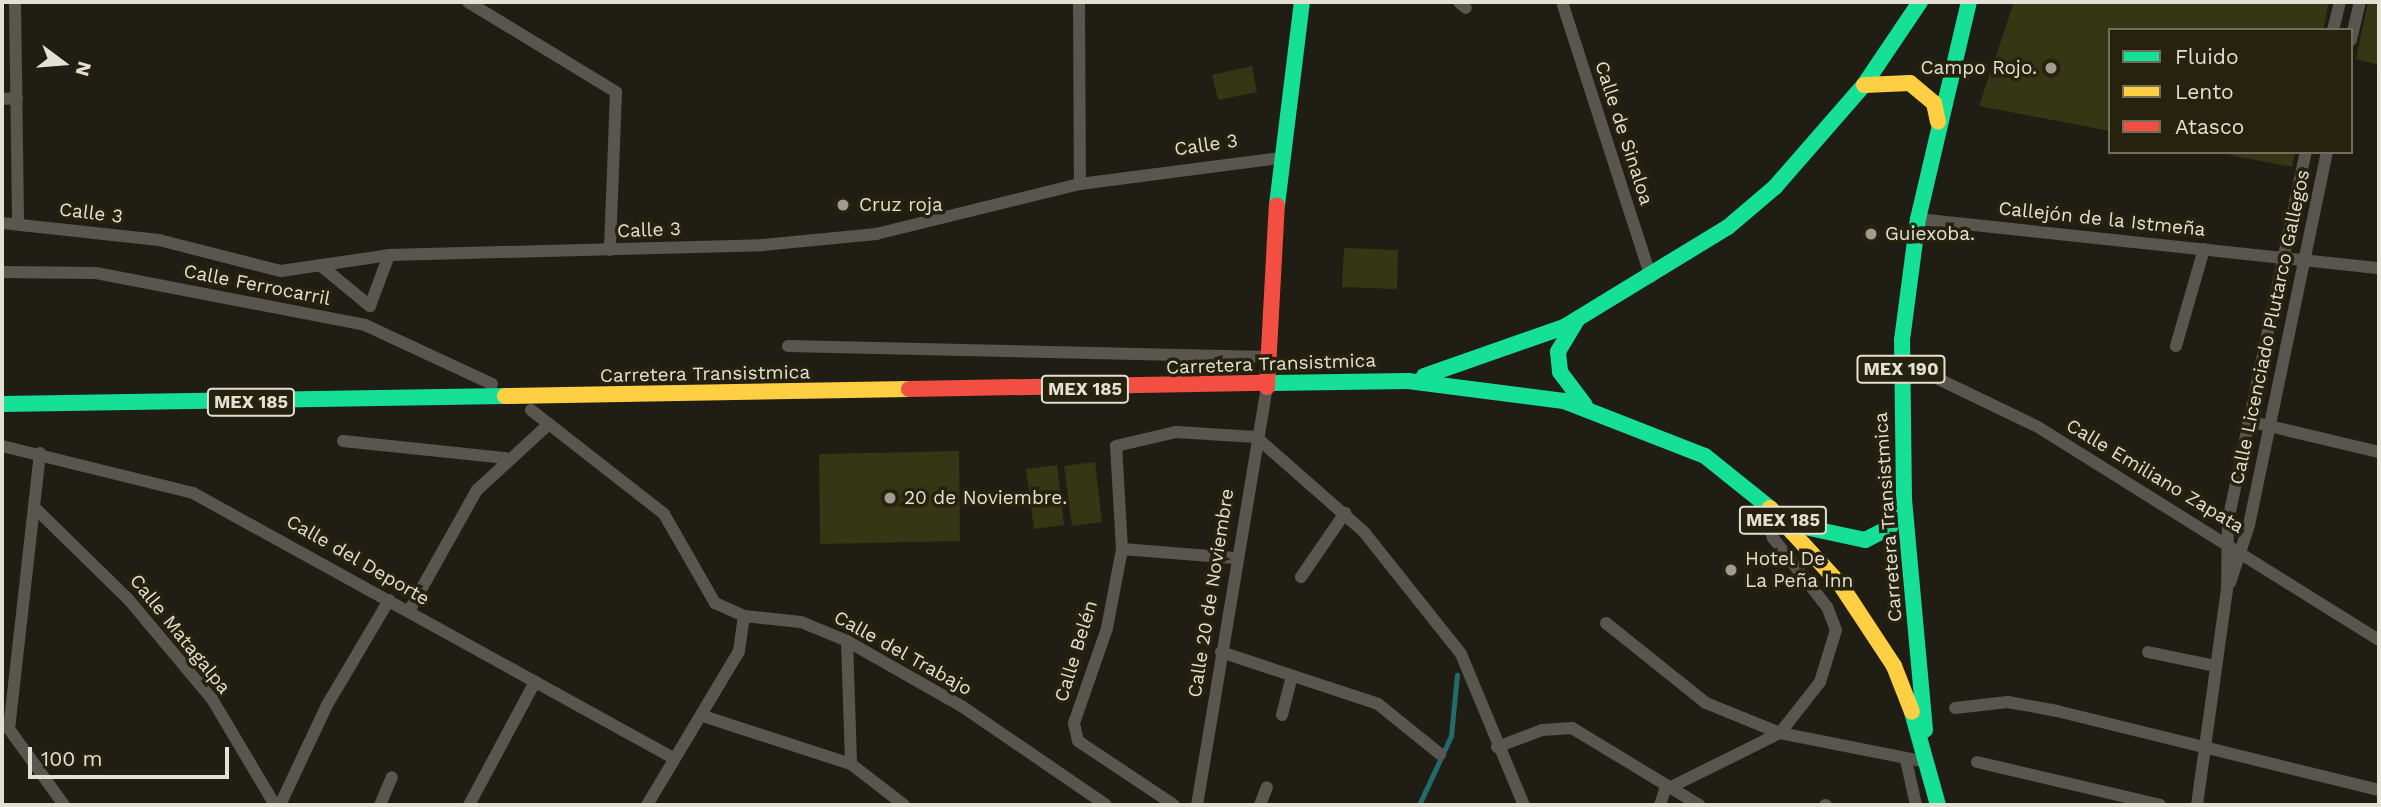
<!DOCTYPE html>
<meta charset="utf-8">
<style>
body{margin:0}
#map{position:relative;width:2381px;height:807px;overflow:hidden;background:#201e14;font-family:"Work Sans",sans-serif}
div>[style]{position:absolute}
.green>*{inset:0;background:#353613}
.stream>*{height:4.5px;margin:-2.25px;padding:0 2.25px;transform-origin:2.25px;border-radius:2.25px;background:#226b6d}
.street>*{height:12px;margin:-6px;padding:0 6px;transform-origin:6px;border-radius:6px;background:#58564f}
.fast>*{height:16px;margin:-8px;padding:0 8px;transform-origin:8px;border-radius:8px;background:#16e098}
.slow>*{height:16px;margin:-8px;padding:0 8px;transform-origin:8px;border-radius:8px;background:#ffcf43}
.jam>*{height:16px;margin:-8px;padding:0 8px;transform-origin:8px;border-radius:8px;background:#f24e42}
.dots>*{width:19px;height:19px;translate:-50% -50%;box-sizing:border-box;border:4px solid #26220e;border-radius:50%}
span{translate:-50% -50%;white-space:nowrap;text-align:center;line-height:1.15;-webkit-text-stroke:7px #26220e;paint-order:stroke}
.shield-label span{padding:2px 5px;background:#26220e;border:2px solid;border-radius:5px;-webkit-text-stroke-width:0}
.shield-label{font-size:18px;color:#e3e0d4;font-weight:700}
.poi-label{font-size:19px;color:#e3e0d4}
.right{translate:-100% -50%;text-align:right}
.left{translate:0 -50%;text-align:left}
.street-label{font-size:19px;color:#e3e0d4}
.frame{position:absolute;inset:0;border:4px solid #e3e0d4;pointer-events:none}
.legend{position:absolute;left:2108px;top:28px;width:245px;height:126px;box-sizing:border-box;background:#26220e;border:2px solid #726e5d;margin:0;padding:9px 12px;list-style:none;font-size:21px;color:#e3e0d4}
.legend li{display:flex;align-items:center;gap:14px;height:35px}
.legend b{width:35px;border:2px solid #726e5d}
.north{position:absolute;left:28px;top:28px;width:70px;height:70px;-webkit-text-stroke:5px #26220e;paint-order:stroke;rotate:106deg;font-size:19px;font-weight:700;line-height:28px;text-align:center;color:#e3e0d4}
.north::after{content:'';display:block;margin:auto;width:24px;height:32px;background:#e3e0d4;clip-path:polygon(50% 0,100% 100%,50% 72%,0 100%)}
.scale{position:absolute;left:28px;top:747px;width:201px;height:32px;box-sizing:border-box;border:4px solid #e3e0d4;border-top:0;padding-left:9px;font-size:21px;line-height:24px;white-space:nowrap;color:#e3e0d4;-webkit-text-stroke:5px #26220e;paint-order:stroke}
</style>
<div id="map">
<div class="green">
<div style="clip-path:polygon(2014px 2px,2329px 2px,2323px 30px,2110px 30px,2110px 131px,1979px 106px)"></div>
<div style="clip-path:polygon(2368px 2px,2379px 2px,2379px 65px,2356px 59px)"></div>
<div style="clip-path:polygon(1252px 66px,1257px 92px,1218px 100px,1212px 75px)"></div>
<div style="clip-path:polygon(2215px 152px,2295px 152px,2292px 167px)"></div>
<div style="clip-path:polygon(1344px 248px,1398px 250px,1397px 289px,1342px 287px)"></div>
<div style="clip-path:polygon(959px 451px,960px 541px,820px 544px,819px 454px)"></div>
<div style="clip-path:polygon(1095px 462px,1102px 522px,1072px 526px,1064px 466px)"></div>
<div style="clip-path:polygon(1057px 465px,1064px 525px,1034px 529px,1026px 469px)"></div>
</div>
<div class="stream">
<div style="left:1419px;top:805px;width:76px;rotate:-65.1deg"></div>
<div style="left:1451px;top:736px;width:61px;rotate:-84.4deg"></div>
</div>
<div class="street">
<div style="left:15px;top:2px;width:220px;rotate:89.2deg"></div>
<div style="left:468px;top:2px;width:173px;rotate:31.3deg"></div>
<div style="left:616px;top:92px;width:158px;rotate:92.2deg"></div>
<div style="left:1079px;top:2px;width:182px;rotate:89.7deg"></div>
<div style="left:1459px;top:2px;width:9px;rotate:41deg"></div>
<div style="left:1562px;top:2px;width:289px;rotate:72.1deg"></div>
<div style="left:2333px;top:30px;width:29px;rotate:-76deg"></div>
<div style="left:2351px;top:40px;width:39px;rotate:-77deg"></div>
<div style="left:2px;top:99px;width:15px;rotate:-4deg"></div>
<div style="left:1918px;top:219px;width:464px;rotate:6.1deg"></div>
<div style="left:2px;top:223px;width:158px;rotate:6.2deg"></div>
<div style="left:159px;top:240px;width:126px;rotate:14.3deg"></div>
<div style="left:281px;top:271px;width:109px;rotate:-8.4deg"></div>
<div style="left:389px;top:255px;width:373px;rotate:-1.5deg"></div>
<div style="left:762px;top:245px;width:115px;rotate:-5.5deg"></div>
<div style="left:876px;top:234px;width:210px;rotate:-13.8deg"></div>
<div style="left:1080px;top:184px;width:201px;rotate:-7.4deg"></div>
<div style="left:320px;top:265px;width:65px;rotate:39.4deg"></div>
<div style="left:370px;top:306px;width:54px;rotate:-69.6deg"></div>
<div style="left:2px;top:272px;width:94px;rotate:0.6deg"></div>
<div style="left:96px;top:273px;width:274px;rotate:10.9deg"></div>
<div style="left:365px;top:325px;width:140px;rotate:24.9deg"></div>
<div style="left:788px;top:346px;width:480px;rotate:1.3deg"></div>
<div style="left:2176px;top:346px;width:101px;rotate:-73.9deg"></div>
<div style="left:1901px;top:361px;width:152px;rotate:25.7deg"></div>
<div style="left:2038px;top:427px;width:402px;rotate:32deg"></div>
<div style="left:531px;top:410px;width:169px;rotate:38deg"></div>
<div style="left:664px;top:514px;width:103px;rotate:60.2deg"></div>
<div style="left:715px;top:603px;width:32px;rotate:24deg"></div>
<div style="left:744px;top:616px;width:57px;rotate:6deg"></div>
<div style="left:801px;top:622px;width:50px;rotate:22.4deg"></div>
<div style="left:847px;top:641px;width:133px;rotate:29.6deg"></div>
<div style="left:963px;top:707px;width:173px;rotate:34.4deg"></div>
<div style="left:2248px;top:421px;width:135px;rotate:13.3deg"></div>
<div style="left:343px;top:441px;width:164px;rotate:6deg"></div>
<div style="left:2px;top:446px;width:197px;rotate:13.8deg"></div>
<div style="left:193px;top:493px;width:548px;rotate:28.9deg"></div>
<div style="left:40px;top:453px;width:278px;rotate:96.4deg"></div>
<div style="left:9px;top:729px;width:94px;rotate:54.1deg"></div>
<div style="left:34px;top:507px;width:133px;rotate:44.4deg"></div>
<div style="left:129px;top:600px;width:129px;rotate:50deg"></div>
<div style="left:212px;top:699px;width:123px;rotate:59.3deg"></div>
<div style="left:1122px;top:549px;width:113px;rotate:4.6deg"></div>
<div style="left:1301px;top:577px;width:78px;rotate:-55.5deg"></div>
<div style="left:2230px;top:583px;width:61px;rotate:-71.9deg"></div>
<div style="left:2249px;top:525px;width:381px;rotate:-78.2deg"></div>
<div style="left:409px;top:611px;width:139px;rotate:-60.7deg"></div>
<div style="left:477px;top:490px;width:98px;rotate:-42.5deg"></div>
<div style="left:1606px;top:623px;width:128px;rotate:38.7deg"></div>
<div style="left:1706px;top:703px;width:80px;rotate:22.1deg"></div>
<div style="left:1780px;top:733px;width:150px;rotate:11.2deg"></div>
<div style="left:847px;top:641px;width:123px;rotate:88.1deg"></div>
<div style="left:1221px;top:652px;width:165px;rotate:18.3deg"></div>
<div style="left:1378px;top:704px;width:80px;rotate:38.9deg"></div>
<div style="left:2148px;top:652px;width:68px;rotate:11.8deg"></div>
<div style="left:1955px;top:708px;width:53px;rotate:-6.5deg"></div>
<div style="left:2008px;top:702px;width:50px;rotate:10.4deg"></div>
<div style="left:2057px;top:711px;width:332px;rotate:13.8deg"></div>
<div style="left:1282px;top:715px;width:40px;rotate:-75.6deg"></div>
<div style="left:703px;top:716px;width:156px;rotate:18deg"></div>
<div style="left:851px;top:764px;width:67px;rotate:37.7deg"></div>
<div style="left:1497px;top:747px;width:48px;rotate:-20.7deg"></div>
<div style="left:1542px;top:730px;width:30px;rotate:-4deg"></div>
<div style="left:1572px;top:728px;width:149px;rotate:31.2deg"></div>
<div style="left:1906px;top:760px;width:46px;rotate:77.5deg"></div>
<div style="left:1977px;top:762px;width:188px;rotate:13.2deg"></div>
<div style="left:280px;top:805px;width:110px;rotate:-64.8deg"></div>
<div style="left:327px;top:705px;width:122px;rotate:-59.4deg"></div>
<div style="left:380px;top:805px;width:30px;rotate:-67deg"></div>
<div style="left:469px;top:805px;width:140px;rotate:-61.8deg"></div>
<div style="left:647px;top:805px;width:179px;rotate:-59.1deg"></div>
<div style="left:739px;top:651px;width:35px;rotate:-82deg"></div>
<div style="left:1174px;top:805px;width:115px;rotate:-146.3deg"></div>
<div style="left:1078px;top:741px;width:18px;rotate:-103deg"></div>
<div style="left:1074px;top:723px;width:101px;rotate:-70.8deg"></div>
<div style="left:1107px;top:628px;width:80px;rotate:-79.2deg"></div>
<div style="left:1122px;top:549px;width:103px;rotate:-93.3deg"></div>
<div style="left:1116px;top:446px;width:62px;rotate:-13.1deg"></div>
<div style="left:1176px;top:432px;width:80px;rotate:3.6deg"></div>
<div style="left:1256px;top:437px;width:144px;rotate:41.3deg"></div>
<div style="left:1364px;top:532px;width:156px;rotate:51.5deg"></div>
<div style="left:1461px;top:654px;width:164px;rotate:67.4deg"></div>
<div style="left:1197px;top:805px;width:424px;rotate:-80.5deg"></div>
<div style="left:1260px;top:805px;width:19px;rotate:-69deg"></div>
<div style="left:1660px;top:805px;width:16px;rotate:-72deg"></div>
<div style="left:1665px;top:790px;width:128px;rotate:-26.4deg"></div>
<div style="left:1780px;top:733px;width:65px;rotate:-51.9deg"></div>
<div style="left:1820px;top:682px;width:54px;rotate:-72.9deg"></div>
<div style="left:1836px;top:630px;width:25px;rotate:-111deg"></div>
<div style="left:1827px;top:607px;width:88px;rotate:-128deg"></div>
<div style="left:1773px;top:538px;width:33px;rotate:-104deg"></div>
<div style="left:1825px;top:805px;width:1px"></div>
<div style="left:2197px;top:805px;width:217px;rotate:-82.1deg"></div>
<div style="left:2227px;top:590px;width:69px;rotate:-89.2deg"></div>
<div style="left:2228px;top:521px;width:377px;rotate:-78.1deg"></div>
</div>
<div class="fast">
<div style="left:1277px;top:205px;width:205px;rotate:-83deg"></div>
<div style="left:1577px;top:320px;width:37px;rotate:121deg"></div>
<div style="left:1558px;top:352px;width:20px;rotate:84deg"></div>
<div style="left:1560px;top:372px;width:41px;rotate:52.9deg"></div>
<div style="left:1424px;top:376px;width:148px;rotate:-19.3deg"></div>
<div style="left:1564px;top:327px;width:192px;rotate:-31.4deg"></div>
<div style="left:1728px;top:227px;width:62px;rotate:-40.4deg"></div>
<div style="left:1775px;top:187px;width:135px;rotate:-48.9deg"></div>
<div style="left:1864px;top:85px;width:100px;rotate:-56deg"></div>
<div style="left:1265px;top:383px;width:143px;rotate:-0.8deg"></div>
<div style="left:1408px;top:381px;width:157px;rotate:7.3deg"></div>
<div style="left:1564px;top:401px;width:151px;rotate:21.3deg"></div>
<div style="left:1705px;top:456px;width:83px;rotate:38.7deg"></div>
<div style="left:2px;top:404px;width:503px;rotate:-0.91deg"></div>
<div style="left:1786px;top:523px;width:81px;rotate:12.1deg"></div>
<div style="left:1865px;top:540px;width:28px;rotate:-27deg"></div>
<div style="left:1890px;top:527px;width:30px;rotate:-63deg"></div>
<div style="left:1912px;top:712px;width:97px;rotate:74.4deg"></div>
<div style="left:1925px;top:730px;width:231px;rotate:-95.2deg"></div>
<div style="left:1904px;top:500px;width:160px;rotate:-90.7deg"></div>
<div style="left:1902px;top:340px;width:122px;rotate:-82.5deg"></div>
<div style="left:1918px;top:219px;width:223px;rotate:-76.8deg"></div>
</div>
<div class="slow">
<div style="left:1864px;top:85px;width:46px;rotate:-2.5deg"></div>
<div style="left:1910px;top:83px;width:31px;rotate:40deg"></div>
<div style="left:1934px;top:103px;width:19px;rotate:78deg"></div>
<div style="left:505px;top:396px;width:404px;rotate:-1deg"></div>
<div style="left:1770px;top:508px;width:103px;rotate:47.4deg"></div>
<div style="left:1840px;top:584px;width:98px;rotate:56.6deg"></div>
<div style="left:1894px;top:666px;width:49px;rotate:68.6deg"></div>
</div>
<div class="jam">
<div style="left:1267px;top:387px;width:182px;rotate:-86.9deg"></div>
<div style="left:909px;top:389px;width:356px;rotate:-1deg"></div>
</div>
<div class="dots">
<div style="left:2051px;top:68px;background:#9f9c91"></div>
<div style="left:843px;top:205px;background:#9f9c91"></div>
<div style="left:1871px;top:234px;background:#9f9c91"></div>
<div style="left:890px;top:498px;background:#9f9c91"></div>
<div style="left:1731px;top:570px;background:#9f9c91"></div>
</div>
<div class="shield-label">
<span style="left:1901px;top:369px">MEX 190</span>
<span style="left:1085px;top:389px">MEX 185</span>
<span style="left:251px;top:402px">MEX 185</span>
<span style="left:1783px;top:520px">MEX 185</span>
</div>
<div class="poi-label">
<span class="right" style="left:2037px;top:68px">Campo Rojo.</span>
<span class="left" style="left:859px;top:205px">Cruz roja</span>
<span class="left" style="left:1885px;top:234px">Guiexoba.</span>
<span class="left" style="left:904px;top:498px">20 de Noviembre.</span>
<span class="left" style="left:1745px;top:570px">Hotel De<br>La Peña Inn</span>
</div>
<div class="street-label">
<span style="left:1624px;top:133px;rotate:72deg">Calle de Sinaloa</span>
<span style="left:1206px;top:145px;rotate:-8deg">Calle 3</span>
<span style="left:91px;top:213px;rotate:7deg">Calle 3</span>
<span style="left:2102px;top:219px;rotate:6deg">Callejón de la Istmeña</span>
<span style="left:649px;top:230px;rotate:-2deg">Calle 3</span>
<span style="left:257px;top:285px;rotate:11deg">Calle Ferrocarril</span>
<span style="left:2270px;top:327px;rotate:-78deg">Calle Licenciado Plutarco Gallegos</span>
<span style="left:1271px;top:364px;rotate:-2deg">Carretera Transistmica</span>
<span style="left:705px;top:374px;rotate:-1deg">Carretera Transistmica</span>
<span style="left:2155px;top:476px;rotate:31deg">Calle Emiliano Zapata</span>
<span style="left:1888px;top:517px;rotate:-94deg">Carretera Transistmica</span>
<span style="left:358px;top:560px;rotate:30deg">Calle del Deporte</span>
<span style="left:1211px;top:593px;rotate:-81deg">Calle 20 de Noviembre</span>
<span style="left:180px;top:634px;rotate:51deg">Calle Matagalpa</span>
<span style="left:1076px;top:651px;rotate:-73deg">Calle Belén</span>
<span style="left:903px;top:653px;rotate:29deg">Calle del Trabajo</span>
</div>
<div class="frame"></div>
<ul class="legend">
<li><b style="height:9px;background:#16e098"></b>Fluido</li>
<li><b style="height:9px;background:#ffcf43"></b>Lento</li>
<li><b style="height:9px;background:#f24e42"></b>Atasco</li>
</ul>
<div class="north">N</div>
<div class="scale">100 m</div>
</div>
